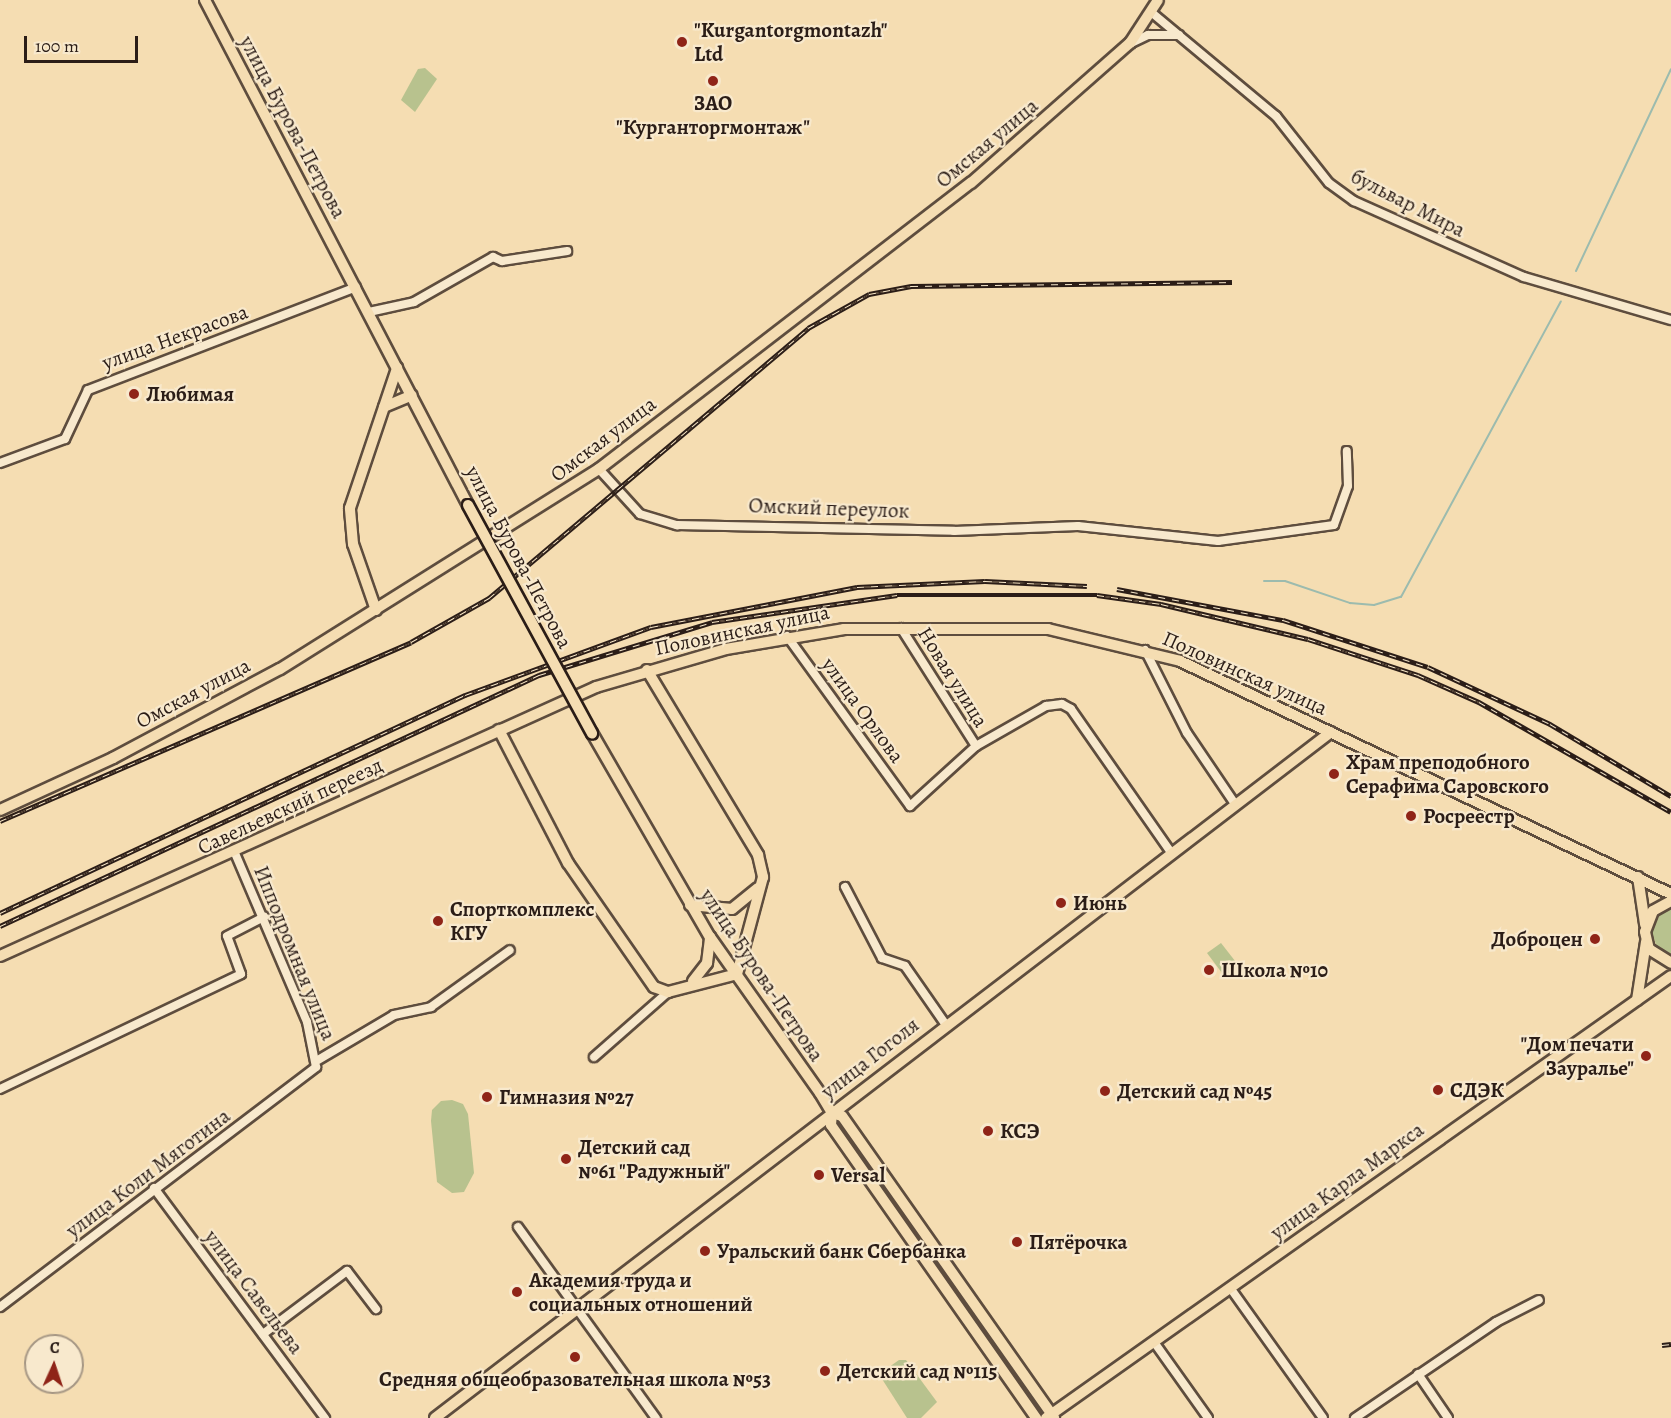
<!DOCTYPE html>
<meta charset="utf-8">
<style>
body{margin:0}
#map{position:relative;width:1671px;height:1418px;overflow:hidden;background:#f5ddb2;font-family:Alegreya,serif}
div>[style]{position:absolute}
.green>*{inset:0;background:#b8c28e}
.stream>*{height:2px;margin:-1px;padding:0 1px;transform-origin:1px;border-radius:1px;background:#9cbbae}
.roads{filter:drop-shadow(2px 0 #5e4d3e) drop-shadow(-2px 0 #5e4d3e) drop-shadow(0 2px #5e4d3e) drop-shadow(0 -2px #5e4d3e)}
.minor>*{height:8px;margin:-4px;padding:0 4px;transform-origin:4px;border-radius:4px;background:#f8e9cd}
.major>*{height:10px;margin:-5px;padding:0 5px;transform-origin:5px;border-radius:5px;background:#f5ddb2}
.rail>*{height:4.5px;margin-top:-2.25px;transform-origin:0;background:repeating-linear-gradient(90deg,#f8e9cd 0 7px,#2b1d17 0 14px);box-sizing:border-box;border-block:2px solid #2b1d17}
.bridges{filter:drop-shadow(2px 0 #2b1d17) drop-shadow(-2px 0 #2b1d17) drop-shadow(0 2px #2b1d17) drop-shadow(0 -2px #2b1d17)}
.major-bridge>*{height:10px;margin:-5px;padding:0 5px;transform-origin:5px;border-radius:5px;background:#f5ddb2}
.dots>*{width:16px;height:16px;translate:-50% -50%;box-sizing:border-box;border:3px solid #f8e9cd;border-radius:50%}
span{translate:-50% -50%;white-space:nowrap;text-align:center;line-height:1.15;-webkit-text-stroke:4.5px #f8e9cd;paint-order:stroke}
.poi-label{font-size:21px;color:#2b1d17;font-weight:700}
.left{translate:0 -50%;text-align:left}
.right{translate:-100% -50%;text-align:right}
.street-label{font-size:21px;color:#2b1d17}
.north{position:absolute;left:24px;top:1334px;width:60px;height:60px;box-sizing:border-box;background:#f8e9cd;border:2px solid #a69784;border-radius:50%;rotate:3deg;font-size:16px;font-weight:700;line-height:24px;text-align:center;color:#2b1d17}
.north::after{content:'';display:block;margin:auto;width:21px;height:27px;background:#8f2418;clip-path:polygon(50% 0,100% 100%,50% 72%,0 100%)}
.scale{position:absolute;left:24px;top:36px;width:114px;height:27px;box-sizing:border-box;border:3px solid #2b1d17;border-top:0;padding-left:8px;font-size:18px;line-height:21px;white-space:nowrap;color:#2b1d17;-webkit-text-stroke:4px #f8e9cd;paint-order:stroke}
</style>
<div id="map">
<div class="green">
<div style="clip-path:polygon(425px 68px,437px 79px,415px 112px,401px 100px,418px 69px)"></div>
<div style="clip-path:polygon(1671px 908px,1671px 957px,1658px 950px,1651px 930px,1656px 916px)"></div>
<div style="clip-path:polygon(1221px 943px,1239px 966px,1225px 977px,1207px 953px)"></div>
<div style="clip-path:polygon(452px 1100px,463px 1104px,468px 1114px,474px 1173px,464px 1192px,452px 1193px,437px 1182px,431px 1121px,432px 1110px,441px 1101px)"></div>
<div style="clip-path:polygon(899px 1360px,906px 1360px,937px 1402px,921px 1418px,907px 1418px,882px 1379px,882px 1372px)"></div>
</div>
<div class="stream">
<div style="left:1576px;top:271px;width:223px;rotate:-64.8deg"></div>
<div style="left:1264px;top:581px;width:21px"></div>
<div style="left:1285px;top:581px;width:69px;rotate:18.7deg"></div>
<div style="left:1350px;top:603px;width:24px;rotate:5deg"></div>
<div style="left:1374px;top:605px;width:28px;rotate:-17deg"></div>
<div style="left:1401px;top:597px;width:336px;rotate:-61.6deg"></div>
</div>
<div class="roads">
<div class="minor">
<div style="left:1151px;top:12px;width:163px;rotate:39.8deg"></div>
<div style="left:1276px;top:116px;width:85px;rotate:51.7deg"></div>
<div style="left:1329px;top:183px;width:31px;rotate:36deg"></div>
<div style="left:1354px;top:201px;width:186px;rotate:24.1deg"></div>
<div style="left:1524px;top:277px;width:153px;rotate:16.3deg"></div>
<div style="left:1131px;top:43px;width:19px;rotate:-25deg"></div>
<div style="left:1148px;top:35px;width:31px"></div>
<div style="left:369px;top:312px;width:46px;rotate:-12.5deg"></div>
<div style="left:414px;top:302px;width:91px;rotate:-29.7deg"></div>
<div style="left:493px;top:257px;width:10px;rotate:24deg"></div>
<div style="left:502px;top:261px;width:66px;rotate:-8.7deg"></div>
<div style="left:0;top:463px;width:69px;rotate:-20.3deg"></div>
<div style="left:65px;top:439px;width:54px;rotate:-64.9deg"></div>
<div style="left:88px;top:390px;width:287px;rotate:-21deg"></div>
<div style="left:599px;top:469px;width:61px;rotate:47.7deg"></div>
<div style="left:640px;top:514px;width:39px;rotate:17deg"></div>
<div style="left:677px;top:525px;width:277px;rotate:1.2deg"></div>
<div style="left:954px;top:531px;width:124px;rotate:-2.3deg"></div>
<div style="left:1078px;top:526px;width:141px;rotate:6.1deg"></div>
<div style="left:1218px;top:541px;width:117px;rotate:-7.9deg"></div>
<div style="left:1334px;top:525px;width:41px;rotate:-70.3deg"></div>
<div style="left:1348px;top:486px;width:35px;rotate:-92deg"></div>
<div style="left:901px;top:628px;width:140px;rotate:57.6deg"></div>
<div style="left:787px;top:636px;width:210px;rotate:54.1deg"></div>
<div style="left:910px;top:806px;width:89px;rotate:-42.3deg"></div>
<div style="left:976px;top:746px;width:81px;rotate:-29.7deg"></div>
<div style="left:1046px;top:706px;width:16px;rotate:-7deg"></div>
<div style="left:1062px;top:704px;width:10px;rotate:29deg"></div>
<div style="left:1071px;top:709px;width:177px;rotate:55.1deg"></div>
<div style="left:1145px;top:650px;width:93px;rotate:63.2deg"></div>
<div style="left:1187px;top:733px;width:86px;rotate:55.9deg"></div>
<div style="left:845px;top:887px;width:80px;rotate:62.5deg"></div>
<div style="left:882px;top:958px;width:24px;rotate:19deg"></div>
<div style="left:905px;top:966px;width:72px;rotate:55.2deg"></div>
<div style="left:594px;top:1057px;width:98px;rotate:-41.3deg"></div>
<div style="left:318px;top:1060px;width:88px;rotate:-30.6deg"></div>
<div style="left:394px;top:1015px;width:38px;rotate:-12deg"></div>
<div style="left:431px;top:1007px;width:97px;rotate:-35.8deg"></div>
<div style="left:0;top:1089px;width:267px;rotate:-25.5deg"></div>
<div style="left:241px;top:974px;width:40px;rotate:-110.2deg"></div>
<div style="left:227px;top:936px;width:42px;rotate:-27.2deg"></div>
<div style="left:154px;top:1188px;width:287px;rotate:53.4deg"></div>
<div style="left:518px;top:1227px;width:236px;rotate:54.2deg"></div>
<div style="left:1231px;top:1289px;width:158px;rotate:54.5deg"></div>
<div style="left:0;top:1307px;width:397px;rotate:-37.2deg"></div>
<div style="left:316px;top:1067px;width:46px;rotate:-101.3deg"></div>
<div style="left:307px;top:1022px;width:184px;rotate:-113.1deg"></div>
<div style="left:263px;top:1334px;width:105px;rotate:-36.9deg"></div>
<div style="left:347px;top:1271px;width:48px;rotate:52.7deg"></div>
<div style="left:1154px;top:1342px;width:93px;rotate:54.6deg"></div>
<div style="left:1418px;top:1374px;width:53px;rotate:55.7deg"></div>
<div style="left:1355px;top:1418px;width:171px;rotate:-34.2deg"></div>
<div style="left:1496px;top:1322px;width:48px;rotate:-27.1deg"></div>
</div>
<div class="major">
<div style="left:205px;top:0;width:569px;rotate:62.49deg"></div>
<div style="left:384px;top:407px;width:30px;rotate:-23deg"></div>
<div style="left:376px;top:610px;width:70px;rotate:-109.2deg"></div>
<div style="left:353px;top:544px;width:36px;rotate:-95deg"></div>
<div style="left:350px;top:508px;width:148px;rotate:-71.4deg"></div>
<div style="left:647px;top:670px;width:216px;rotate:59deg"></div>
<div style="left:758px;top:855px;width:23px;rotate:77deg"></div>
<div style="left:763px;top:877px;width:100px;rotate:105deg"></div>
<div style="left:499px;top:730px;width:150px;rotate:62.6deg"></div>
<div style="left:568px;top:863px;width:151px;rotate:55.3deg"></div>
<div style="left:654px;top:987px;width:15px;rotate:20deg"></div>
<div style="left:668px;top:992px;width:71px;rotate:-14.6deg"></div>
<div style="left:592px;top:733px;width:236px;rotate:60deg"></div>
<div style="left:710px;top:937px;width:191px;rotate:54.8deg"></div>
<div style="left:820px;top:1093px;width:23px;rotate:59deg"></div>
<div style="left:832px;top:1113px;width:12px;rotate:95deg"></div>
<div style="left:831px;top:1125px;width:358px;rotate:55deg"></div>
<div style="left:0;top:810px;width:124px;rotate:-24.7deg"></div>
<div style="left:113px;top:758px;width:189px;rotate:-28.1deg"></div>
<div style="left:280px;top:669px;width:377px;rotate:-32.1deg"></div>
<div style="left:599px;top:469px;width:469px;rotate:-37.6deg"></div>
<div style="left:971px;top:183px;width:212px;rotate:-41.4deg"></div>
<div style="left:1130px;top:43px;width:51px;rotate:-56.9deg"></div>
<div style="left:1638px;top:877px;width:48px;rotate:81.5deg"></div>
<div style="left:1671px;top:901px;width:21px;rotate:151deg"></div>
<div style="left:1653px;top:911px;width:22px;rotate:111deg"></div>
<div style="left:1645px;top:932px;width:17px;rotate:77deg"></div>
<div style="left:1649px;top:949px;width:26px;rotate:32deg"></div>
<div style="left:690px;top:905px;width:42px;rotate:5.4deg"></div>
<div style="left:732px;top:909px;width:33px;rotate:-39deg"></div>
<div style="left:0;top:956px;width:654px;rotate:-24.29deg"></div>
<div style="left:596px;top:687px;width:135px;rotate:-16.3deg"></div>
<div style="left:726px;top:649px;width:120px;rotate:-9.6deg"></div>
<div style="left:844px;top:629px;width:204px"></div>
<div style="left:1048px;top:629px;width:136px;rotate:13.6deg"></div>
<div style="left:1180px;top:661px;width:543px;rotate:25.39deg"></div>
<div style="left:693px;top:981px;width:23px;rotate:-52deg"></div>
<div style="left:707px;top:963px;width:26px;rotate:-83deg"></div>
<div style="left:1637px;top:1000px;width:59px;rotate:-81.2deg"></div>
<div style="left:832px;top:1113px;width:10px;rotate:17deg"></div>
<div style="left:842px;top:1116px;width:369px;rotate:54.9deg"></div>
<div style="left:435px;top:1418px;width:1128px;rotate:-37.44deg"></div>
<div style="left:1046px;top:1418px;width:765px;rotate:-35.27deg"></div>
</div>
</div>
<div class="rail">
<div style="left:1117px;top:589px;width:169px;rotate:10.6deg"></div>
<div style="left:1283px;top:620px;width:152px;rotate:18deg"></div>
<div style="left:1428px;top:667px;width:135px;rotate:25deg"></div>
<div style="left:1550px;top:724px;width:141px;rotate:30.8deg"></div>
<div style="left:0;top:821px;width:448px;rotate:-23.5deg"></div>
<div style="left:411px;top:642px;width:90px;rotate:-29.4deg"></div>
<div style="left:489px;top:598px;width:418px;rotate:-40.2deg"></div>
<div style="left:808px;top:328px;width:70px;rotate:-29.1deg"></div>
<div style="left:869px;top:294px;width:43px;rotate:-10.8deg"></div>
<div style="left:911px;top:286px;width:321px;rotate:-0.7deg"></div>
<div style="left:0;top:913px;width:514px;rotate:-25.12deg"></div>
<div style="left:465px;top:695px;width:198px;rotate:-20.1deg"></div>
<div style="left:651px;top:627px;width:210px;rotate:-11deg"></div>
<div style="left:857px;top:587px;width:128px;rotate:-2.7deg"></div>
<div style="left:985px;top:581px;width:102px;rotate:2.8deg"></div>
<div style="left:0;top:926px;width:595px;rotate:-24.97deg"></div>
<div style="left:539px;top:675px;width:181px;rotate:-17deg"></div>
<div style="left:712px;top:622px;width:187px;rotate:-8.3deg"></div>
<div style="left:897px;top:595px;width:200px"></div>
<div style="left:1097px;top:595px;width:65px;rotate:8deg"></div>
<div style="left:1161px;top:604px;width:151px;rotate:13.4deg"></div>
<div style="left:1308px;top:639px;width:116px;rotate:18.1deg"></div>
<div style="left:1418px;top:675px;width:67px;rotate:23.9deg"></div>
<div style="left:1479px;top:702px;width:221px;rotate:29.8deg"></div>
<div style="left:1662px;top:1345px;width:9px;rotate:-6deg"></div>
</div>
<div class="bridges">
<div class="major-bridge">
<div style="left:468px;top:505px;width:260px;rotate:61.5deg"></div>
</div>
</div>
<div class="dots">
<div style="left:682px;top:42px;background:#8f2418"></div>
<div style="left:713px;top:81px;background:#8f2418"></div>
<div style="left:134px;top:394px;background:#8f2418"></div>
<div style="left:1334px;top:774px;background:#8f2418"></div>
<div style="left:1411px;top:816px;background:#8f2418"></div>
<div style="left:1061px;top:903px;background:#8f2418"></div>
<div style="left:438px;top:921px;background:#8f2418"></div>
<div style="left:1595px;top:939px;background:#8f2418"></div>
<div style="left:1209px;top:970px;background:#8f2418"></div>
<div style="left:1646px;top:1056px;background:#8f2418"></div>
<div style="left:1438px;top:1090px;background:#8f2418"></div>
<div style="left:1105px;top:1091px;background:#8f2418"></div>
<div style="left:487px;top:1097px;background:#8f2418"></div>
<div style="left:988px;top:1131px;background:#8f2418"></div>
<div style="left:566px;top:1159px;background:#8f2418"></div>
<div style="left:819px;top:1175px;background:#8f2418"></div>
<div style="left:1017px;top:1242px;background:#8f2418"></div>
<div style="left:705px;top:1251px;background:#8f2418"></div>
<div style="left:517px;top:1292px;background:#8f2418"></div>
<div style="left:575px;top:1357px;background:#8f2418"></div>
<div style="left:825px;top:1371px;background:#8f2418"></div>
</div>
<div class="poi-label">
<span class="left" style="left:694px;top:42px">"Kurgantorgmontazh"<br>Ltd</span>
<span style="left:713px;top:115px">ЗАО<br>"Курганторгмонтаж"</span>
<span class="left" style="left:146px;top:394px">Любимая</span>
<span class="left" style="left:1346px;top:774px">Храм преподобного<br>Серафима Саровского</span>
<span class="left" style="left:1423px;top:816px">Росреестр</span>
<span class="left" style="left:1073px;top:903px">Июнь</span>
<span class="left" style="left:450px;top:921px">Спорткомплекс<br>КГУ</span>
<span class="right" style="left:1583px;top:939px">Доброцен</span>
<span class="left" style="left:1221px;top:970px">Школа №10</span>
<span class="right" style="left:1634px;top:1056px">"Дом печати<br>Зауралье"</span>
<span class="left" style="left:1450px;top:1090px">СДЭК</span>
<span class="left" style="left:1117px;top:1091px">Детский сад №45</span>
<span class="left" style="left:499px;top:1097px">Гимназия №27</span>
<span class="left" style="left:1000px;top:1131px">КСЭ</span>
<span class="left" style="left:578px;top:1159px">Детский сад<br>№61 "Радужный"</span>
<span class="left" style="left:831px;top:1175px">Versal</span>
<span class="left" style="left:1029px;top:1242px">Пятёрочка</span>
<span class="left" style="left:717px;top:1251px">Уральский банк Сбербанка</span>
<span class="left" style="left:529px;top:1292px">Академия труда и<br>социальных отношений</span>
<span class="left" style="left:837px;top:1371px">Детский сад №115</span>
<span style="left:575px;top:1379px">Средняя общеобразовательная школа №53</span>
</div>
<div class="street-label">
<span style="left:293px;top:127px;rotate:62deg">улица Бурова-Петрова</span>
<span style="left:987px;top:143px;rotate:-40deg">Омская улица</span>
<span style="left:1408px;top:203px;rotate:27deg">бульвар Мира</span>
<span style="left:175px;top:337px;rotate:-20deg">улица Некрасова</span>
<span style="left:603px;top:439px;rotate:-37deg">Омская улица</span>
<span style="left:829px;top:508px;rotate:2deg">Омский переулок</span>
<span style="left:519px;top:557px;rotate:62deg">улица Бурова-Петрова</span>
<span style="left:742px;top:630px;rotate:-12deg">Половинская улица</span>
<span style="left:1245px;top:673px;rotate:24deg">Половинская улица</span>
<span style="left:953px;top:677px;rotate:58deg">Новая улица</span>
<span style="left:193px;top:693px;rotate:-28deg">Омская улица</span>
<span style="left:863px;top:710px;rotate:54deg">улица Орлова</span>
<span style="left:290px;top:806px;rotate:-25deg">Савельевский переезд</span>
<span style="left:295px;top:953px;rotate:68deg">Ипподромная улица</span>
<span style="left:762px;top:975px;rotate:56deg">улица Бурова-Петрова</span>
<span style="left:870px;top:1058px;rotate:-38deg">улица Гоголя</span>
<span style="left:148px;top:1173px;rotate:-37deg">улица Коли Мяготина</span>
<span style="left:1347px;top:1181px;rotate:-36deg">улица Карла Маркса</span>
<span style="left:254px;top:1292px;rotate:53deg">улица Савельева</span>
</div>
<div class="north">С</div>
<div class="scale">100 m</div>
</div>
